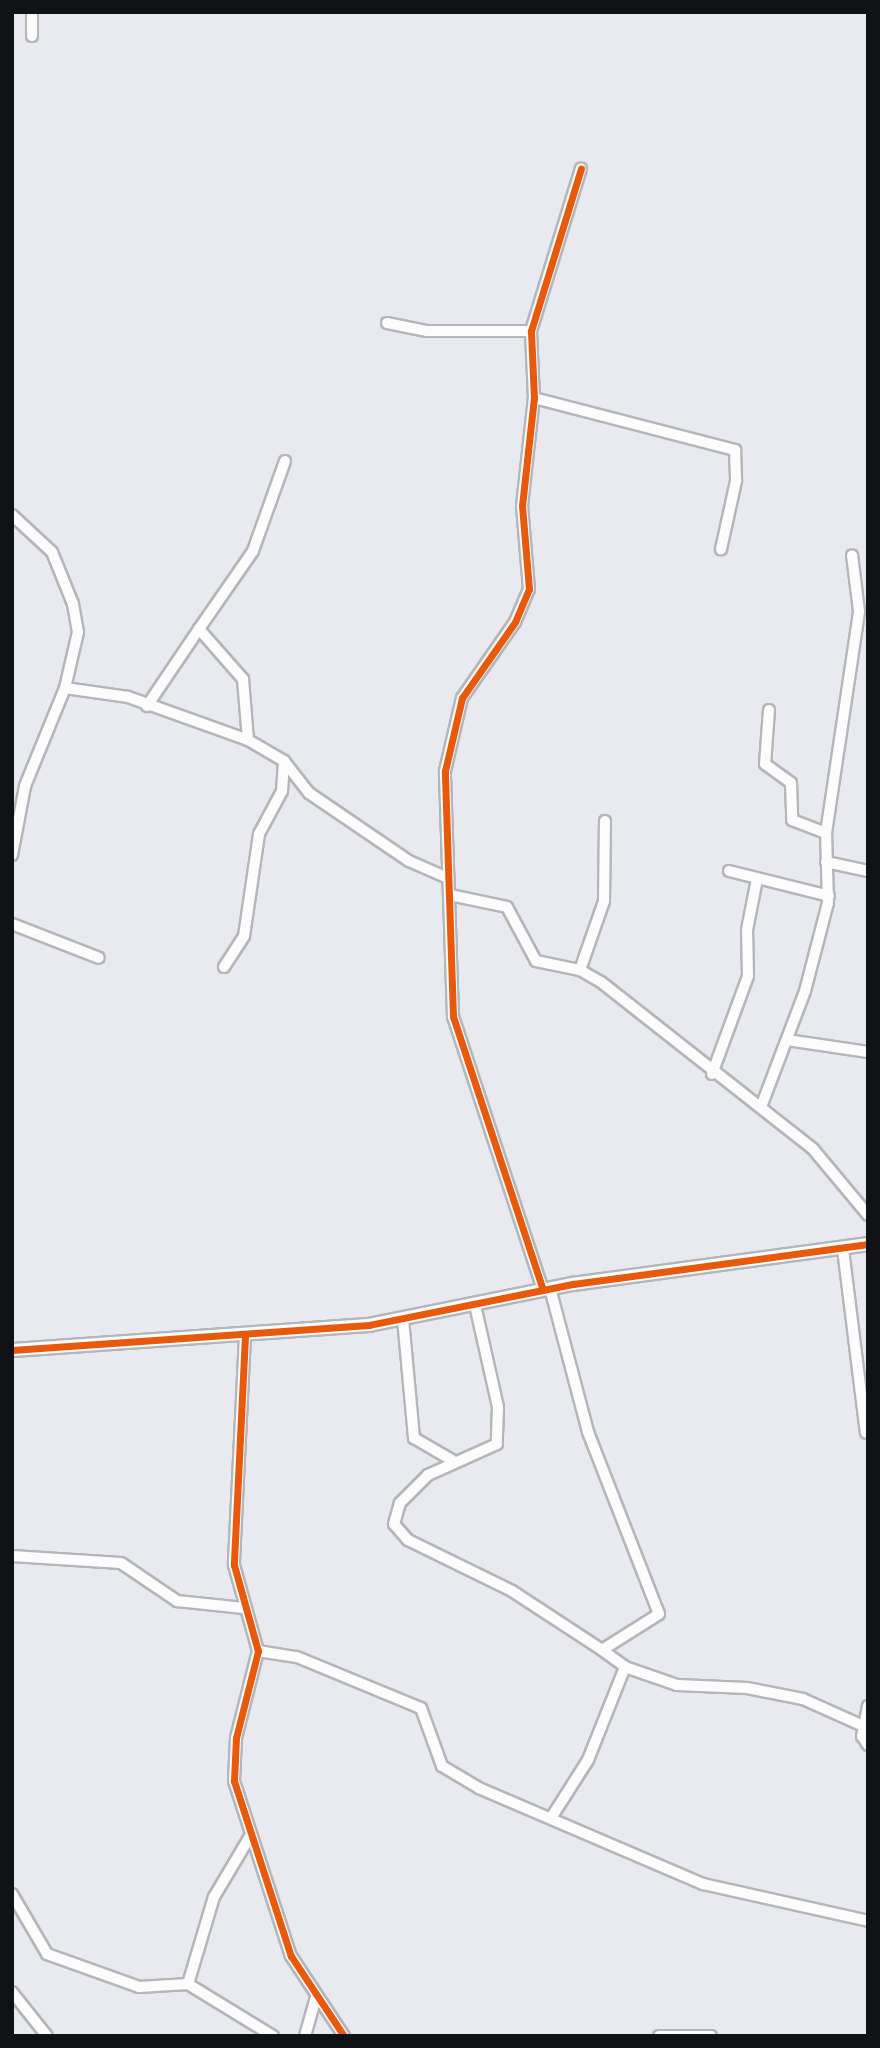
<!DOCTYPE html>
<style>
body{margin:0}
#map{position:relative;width:880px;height:2048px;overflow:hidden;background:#e8eaef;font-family:Ubuntu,sans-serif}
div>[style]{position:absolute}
.roads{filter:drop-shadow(2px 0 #b4b6b9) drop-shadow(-2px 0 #b4b6b9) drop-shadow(0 2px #b4b6b9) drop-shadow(0 -2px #b4b6b9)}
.minor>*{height:10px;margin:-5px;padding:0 5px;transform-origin:5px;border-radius:5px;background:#fcfcfd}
.tertiary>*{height:12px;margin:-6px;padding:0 6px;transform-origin:6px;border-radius:6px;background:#fcfcfd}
.cycleway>*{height:7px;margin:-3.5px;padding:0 3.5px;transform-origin:3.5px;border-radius:3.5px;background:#e8590c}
span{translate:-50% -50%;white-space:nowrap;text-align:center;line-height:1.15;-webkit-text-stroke:6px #f3f6fe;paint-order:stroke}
.frame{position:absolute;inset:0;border:14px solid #0f1114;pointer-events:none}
</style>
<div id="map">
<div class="roads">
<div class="minor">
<div style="left:32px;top:36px;width:24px;rotate:-90deg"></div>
<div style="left:387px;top:323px;width:41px;rotate:11.3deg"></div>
<div style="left:427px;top:331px;width:104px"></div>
<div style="left:534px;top:398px;width:208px;rotate:14.5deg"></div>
<div style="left:735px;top:450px;width:31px;rotate:88deg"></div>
<div style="left:736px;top:481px;width:70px;rotate:102.4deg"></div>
<div style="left:285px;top:461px;width:96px;rotate:109.6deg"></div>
<div style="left:253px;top:551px;width:95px;rotate:124.7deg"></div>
<div style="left:199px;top:629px;width:67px;rotate:48.7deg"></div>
<div style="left:243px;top:679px;width:61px;rotate:85.3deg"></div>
<div style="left:248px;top:740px;width:42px;rotate:30.3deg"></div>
<div style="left:284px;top:761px;width:41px;rotate:52deg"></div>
<div style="left:309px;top:793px;width:121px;rotate:34.2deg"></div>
<div style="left:409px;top:861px;width:43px;rotate:23.6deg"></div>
<div style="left:12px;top:515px;width:54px;rotate:42.8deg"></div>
<div style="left:52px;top:552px;width:56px;rotate:68deg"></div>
<div style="left:73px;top:604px;width:28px;rotate:80deg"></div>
<div style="left:78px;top:632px;width:57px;rotate:103.1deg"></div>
<div style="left:147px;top:706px;width:93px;rotate:-56deg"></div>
<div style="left:769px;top:710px;width:54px;rotate:94.2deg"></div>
<div style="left:765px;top:764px;width:32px;rotate:36deg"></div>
<div style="left:791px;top:783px;width:37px;rotate:88deg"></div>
<div style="left:792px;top:820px;width:36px;rotate:21deg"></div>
<div style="left:12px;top:855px;width:70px;rotate:-79.3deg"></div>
<div style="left:25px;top:786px;width:106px;rotate:-67.8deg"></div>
<div style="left:65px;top:688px;width:64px;rotate:8.1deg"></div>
<div style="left:128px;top:697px;width:127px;rotate:19.7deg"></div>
<div style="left:826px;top:862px;width:43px;rotate:12.1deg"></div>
<div style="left:729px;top:871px;width:103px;rotate:14deg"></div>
<div style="left:450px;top:895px;width:58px;rotate:11.9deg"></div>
<div style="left:507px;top:907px;width:61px;rotate:61.8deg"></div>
<div style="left:536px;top:961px;width:45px;rotate:11.6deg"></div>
<div style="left:580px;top:970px;width:24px;rotate:30deg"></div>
<div style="left:601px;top:982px;width:270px;rotate:38.2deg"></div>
<div style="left:813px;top:1149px;width:86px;rotate:50.2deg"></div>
<div style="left:12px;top:924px;width:93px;rotate:21.3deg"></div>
<div style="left:224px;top:967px;width:37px;rotate:-57deg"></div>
<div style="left:244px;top:936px;width:103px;rotate:-81.6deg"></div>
<div style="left:259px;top:834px;width:49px;rotate:-61.9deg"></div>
<div style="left:282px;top:791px;width:30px;rotate:-86deg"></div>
<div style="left:580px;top:970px;width:73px;rotate:-70.8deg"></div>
<div style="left:604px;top:901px;width:80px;rotate:-89.3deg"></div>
<div style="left:787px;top:1040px;width:82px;rotate:8.4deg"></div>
<div style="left:712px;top:1074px;width:104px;rotate:-69.8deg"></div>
<div style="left:748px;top:976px;width:46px;rotate:-91.2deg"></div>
<div style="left:747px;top:930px;width:52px;rotate:-78.9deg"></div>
<div style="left:761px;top:1107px;width:124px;rotate:-69.2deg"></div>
<div style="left:805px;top:991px;width:91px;rotate:-75.4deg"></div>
<div style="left:828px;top:903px;width:70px;rotate:-91.6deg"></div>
<div style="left:826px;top:833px;width:224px;rotate:-81.5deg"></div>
<div style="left:859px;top:611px;width:56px;rotate:-97.1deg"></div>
<div style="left:843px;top:1249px;width:185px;rotate:82.9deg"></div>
<div style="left:550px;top:1288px;width:149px;rotate:75.2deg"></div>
<div style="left:588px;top:1432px;width:195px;rotate:68.7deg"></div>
<div style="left:659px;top:1614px;width:67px;rotate:147.7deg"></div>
<div style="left:602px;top:1650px;width:29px;rotate:36deg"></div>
<div style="left:625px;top:1667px;width:100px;rotate:111.7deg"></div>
<div style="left:588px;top:1760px;width:69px;rotate:122.5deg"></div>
<div style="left:543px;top:1290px;width:287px;rotate:-108.2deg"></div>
<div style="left:453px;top:1017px;width:246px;rotate:-91.9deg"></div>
<div style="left:445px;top:771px;width:75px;rotate:-76.9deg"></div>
<div style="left:462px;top:698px;width:93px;rotate:-55.1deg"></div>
<div style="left:515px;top:622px;width:36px;rotate:-67deg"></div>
<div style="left:529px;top:589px;width:83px;rotate:-94.8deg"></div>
<div style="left:522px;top:506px;width:109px;rotate:-83.7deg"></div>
<div style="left:534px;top:398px;width:67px;rotate:-92.6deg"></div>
<div style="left:531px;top:331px;width:170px;rotate:-72.9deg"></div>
<div style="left:475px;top:1305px;width:105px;rotate:77.3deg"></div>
<div style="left:498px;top:1407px;width:37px;rotate:92deg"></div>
<div style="left:497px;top:1444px;width:76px;rotate:155.8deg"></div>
<div style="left:428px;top:1475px;width:40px;rotate:135deg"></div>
<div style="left:400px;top:1503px;width:22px;rotate:106deg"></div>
<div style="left:394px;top:1524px;width:21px;rotate:49deg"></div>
<div style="left:408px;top:1540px;width:116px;rotate:26.1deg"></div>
<div style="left:512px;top:1591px;width:108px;rotate:33.2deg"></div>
<div style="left:403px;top:1319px;width:120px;rotate:84.7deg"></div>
<div style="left:414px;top:1438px;width:44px;rotate:30.1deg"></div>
<div style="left:245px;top:1336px;width:229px;rotate:92.8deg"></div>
<div style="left:234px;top:1565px;width:89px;rotate:74.4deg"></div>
<div style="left:258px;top:1651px;width:90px;rotate:104.2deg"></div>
<div style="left:236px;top:1738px;width:43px;rotate:92.7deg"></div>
<div style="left:234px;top:1781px;width:184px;rotate:72deg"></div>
<div style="left:291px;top:1956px;width:96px;rotate:56.5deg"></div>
<div style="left:12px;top:1556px;width:109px;rotate:3.7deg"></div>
<div style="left:121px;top:1563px;width:68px;rotate:34.2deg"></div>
<div style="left:177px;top:1601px;width:67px;rotate:6deg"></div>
<div style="left:258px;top:1651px;width:39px;rotate:9deg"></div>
<div style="left:297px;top:1657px;width:134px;rotate:22.4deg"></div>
<div style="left:421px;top:1708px;width:62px;rotate:70.1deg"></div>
<div style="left:442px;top:1766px;width:43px;rotate:30.7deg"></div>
<div style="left:479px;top:1788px;width:244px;rotate:23.2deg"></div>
<div style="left:703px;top:1884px;width:169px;rotate:12.6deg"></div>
<div style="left:625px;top:1667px;width:55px;rotate:19.1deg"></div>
<div style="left:677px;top:1685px;width:70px;rotate:2.5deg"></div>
<div style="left:747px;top:1688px;width:57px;rotate:11.1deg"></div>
<div style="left:803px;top:1699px;width:66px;rotate:24.2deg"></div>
<div style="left:868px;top:1706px;width:31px;rotate:101deg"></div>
<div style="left:862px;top:1736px;width:11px;rotate:56deg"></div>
<div style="left:12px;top:1894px;width:69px;rotate:59.7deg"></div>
<div style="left:47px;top:1954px;width:98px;rotate:19.7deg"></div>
<div style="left:139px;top:1987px;width:49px;rotate:-3.5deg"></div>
<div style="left:188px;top:1984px;width:91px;rotate:-73.4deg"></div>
<div style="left:214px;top:1897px;width:69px;rotate:-59.3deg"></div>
<div style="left:188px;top:1984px;width:100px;rotate:31.5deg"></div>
<div style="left:12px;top:1992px;width:56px;rotate:51.5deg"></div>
<div style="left:305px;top:2036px;width:41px;rotate:-74.2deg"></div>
<div style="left:659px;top:2036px;width:52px"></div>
</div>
<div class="tertiary">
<div style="left:12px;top:1350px;width:358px;rotate:-4deg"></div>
<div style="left:369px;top:1325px;width:208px;rotate:-11.4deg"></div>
<div style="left:573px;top:1284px;width:298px;rotate:-7.7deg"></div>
</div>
</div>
<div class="cycleway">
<div style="left:543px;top:1290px;width:287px;rotate:-108.2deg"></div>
<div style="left:453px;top:1017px;width:246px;rotate:-91.9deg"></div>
<div style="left:445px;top:771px;width:75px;rotate:-76.9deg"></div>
<div style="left:462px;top:698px;width:93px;rotate:-55.1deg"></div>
<div style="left:515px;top:622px;width:36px;rotate:-67deg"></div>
<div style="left:529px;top:589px;width:83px;rotate:-94.8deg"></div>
<div style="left:522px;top:506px;width:109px;rotate:-83.7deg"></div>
<div style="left:534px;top:398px;width:67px;rotate:-92.6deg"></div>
<div style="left:531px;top:331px;width:170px;rotate:-72.9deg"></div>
<div style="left:245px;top:1336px;width:229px;rotate:92.8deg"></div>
<div style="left:234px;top:1565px;width:89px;rotate:74.4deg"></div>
<div style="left:258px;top:1651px;width:90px;rotate:104.2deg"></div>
<div style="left:236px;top:1738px;width:43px;rotate:92.7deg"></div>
<div style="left:234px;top:1781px;width:184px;rotate:72deg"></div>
<div style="left:291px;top:1956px;width:96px;rotate:56.5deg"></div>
<div style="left:12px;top:1350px;width:358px;rotate:-4deg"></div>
<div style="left:369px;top:1325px;width:208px;rotate:-11.4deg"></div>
<div style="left:573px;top:1284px;width:298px;rotate:-7.7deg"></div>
</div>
<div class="frame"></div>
</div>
